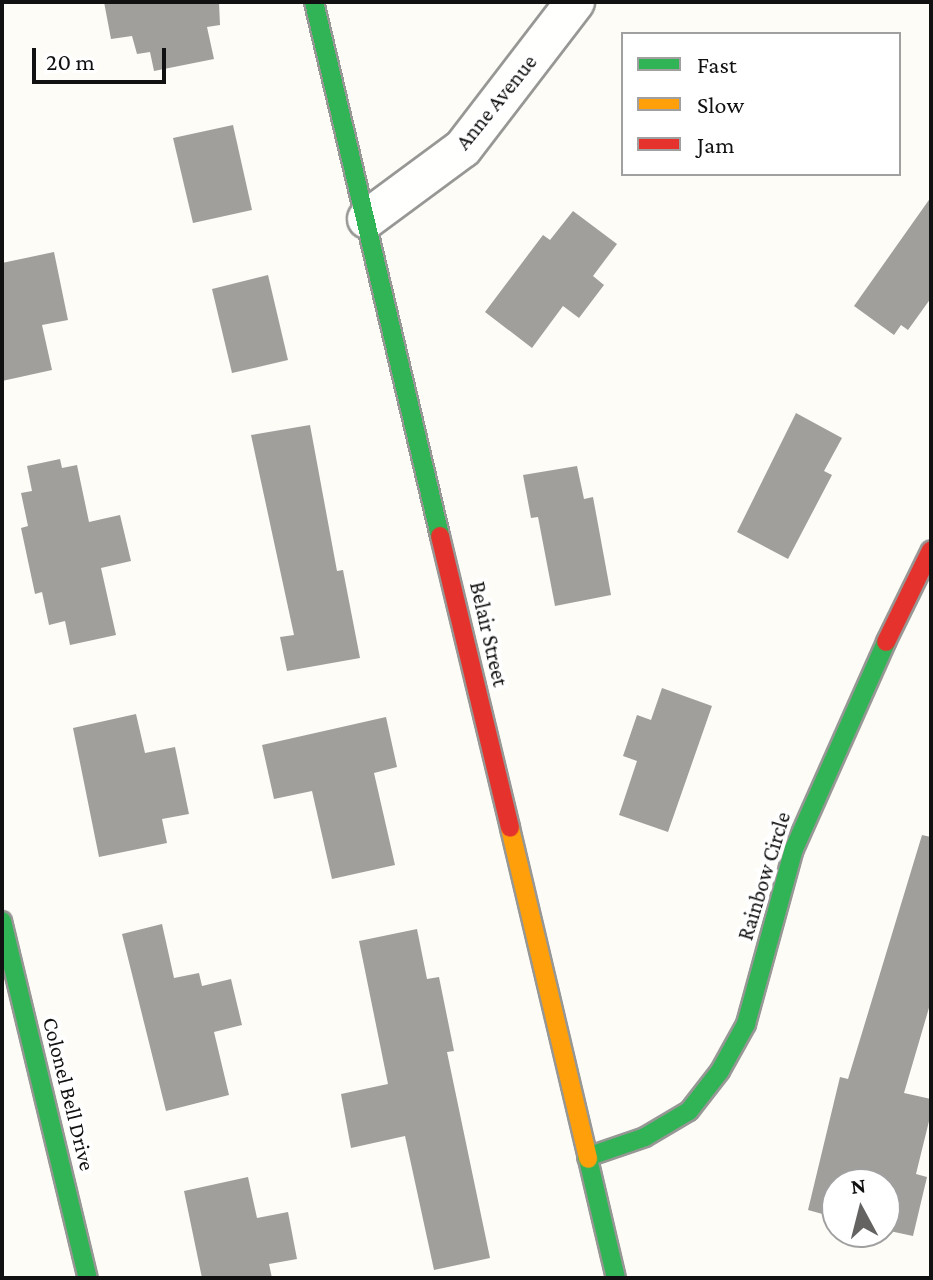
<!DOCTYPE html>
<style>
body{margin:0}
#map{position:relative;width:933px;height:1280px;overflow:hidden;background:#fdfcf7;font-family:"Crimson Pro",serif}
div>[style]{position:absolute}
.building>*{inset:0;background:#a19f9c}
.roads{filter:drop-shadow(2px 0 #979795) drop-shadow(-2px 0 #979795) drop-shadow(0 2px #979795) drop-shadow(0 -2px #979795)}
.street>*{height:38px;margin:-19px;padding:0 19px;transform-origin:19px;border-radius:19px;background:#fffffe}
.fast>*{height:18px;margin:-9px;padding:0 9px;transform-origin:9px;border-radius:9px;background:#30b455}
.slow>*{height:18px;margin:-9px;padding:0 9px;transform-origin:9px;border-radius:9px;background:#ff9f0a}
.jam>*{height:18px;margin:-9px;padding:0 9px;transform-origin:9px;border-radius:9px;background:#e5322d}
span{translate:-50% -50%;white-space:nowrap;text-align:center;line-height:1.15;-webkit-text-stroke:8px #fff;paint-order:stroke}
.street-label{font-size:22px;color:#111}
.frame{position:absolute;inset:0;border:4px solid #111;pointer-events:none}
.legend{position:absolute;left:621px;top:32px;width:280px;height:144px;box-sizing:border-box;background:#fff;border:2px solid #a0a0a0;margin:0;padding:10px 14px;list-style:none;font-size:24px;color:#111}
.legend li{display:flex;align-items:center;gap:16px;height:40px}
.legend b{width:40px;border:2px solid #a0a0a0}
.north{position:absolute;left:821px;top:1168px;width:80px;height:80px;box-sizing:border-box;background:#fff;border:2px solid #a0a0a0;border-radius:50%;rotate:353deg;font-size:22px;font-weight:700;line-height:32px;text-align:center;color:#111}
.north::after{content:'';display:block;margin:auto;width:28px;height:36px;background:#646362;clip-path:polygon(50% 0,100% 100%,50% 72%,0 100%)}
.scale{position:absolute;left:32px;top:48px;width:134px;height:36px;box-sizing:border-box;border:4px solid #111;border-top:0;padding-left:10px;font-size:24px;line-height:28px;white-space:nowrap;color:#111;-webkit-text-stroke:6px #fff;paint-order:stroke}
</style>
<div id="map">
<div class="building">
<div style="clip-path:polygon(104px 2px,219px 2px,220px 25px,207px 27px,214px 59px,154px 71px,150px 52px,137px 54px,132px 36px,111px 39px)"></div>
<div style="clip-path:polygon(233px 125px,252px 210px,193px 223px,173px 138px)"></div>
<div style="clip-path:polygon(931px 197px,931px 298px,908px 330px,901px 325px,894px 335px,854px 306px)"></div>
<div style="clip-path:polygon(573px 211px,617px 244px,593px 276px,604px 285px,579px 318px,563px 306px,532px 348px,485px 312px,543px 235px,550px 240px)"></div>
<div style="clip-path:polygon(54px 252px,68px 320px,42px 325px,52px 370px,2px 381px,2px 263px)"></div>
<div style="clip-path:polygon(268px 275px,288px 360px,232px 373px,212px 289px)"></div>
<div style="clip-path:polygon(796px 413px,842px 438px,824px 471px,832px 475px,788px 559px,737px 532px)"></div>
<div style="clip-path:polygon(310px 425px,337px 571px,343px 570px,360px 658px,287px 671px,280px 637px,294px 635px,251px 435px)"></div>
<div style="clip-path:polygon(60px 459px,62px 468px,77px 465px,89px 522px,120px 515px,131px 561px,101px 568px,116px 635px,70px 645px,65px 621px,49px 625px,42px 592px,35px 594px,21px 528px,28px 526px,21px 493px,32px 491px,27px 466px)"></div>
<div style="clip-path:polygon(577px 466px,584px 499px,593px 497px,611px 595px,555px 606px,538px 517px,531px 518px,523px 475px)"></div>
<div style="clip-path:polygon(662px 688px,712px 706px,668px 832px,619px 815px,637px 761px,623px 756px,637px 715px,651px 720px)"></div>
<div style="clip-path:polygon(136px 714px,145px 753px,175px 747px,189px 814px,162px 819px,167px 843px,99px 857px,73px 728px)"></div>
<div style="clip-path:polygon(386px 717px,397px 767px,374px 773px,395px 865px,332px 879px,312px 791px,274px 799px,262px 745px)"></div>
<div style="clip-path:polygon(922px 835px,931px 837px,931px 1001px,904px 1093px,931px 1099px,931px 1113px,916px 1174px,927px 1177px,913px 1236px,885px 1230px,885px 1184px,837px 1184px,837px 1218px,808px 1210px,840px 1077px,848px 1079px)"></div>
<div style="clip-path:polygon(162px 924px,174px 978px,199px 973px,202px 986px,231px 979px,242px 1025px,214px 1032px,229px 1095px,166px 1111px,122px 934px)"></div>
<div style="clip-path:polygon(417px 929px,427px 979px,439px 977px,454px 1051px,447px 1052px,490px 1258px,434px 1270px,405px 1136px,351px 1148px,341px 1094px,388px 1084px,359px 941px)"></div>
<div style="clip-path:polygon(248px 1177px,257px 1218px,288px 1212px,297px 1259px,269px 1264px,272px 1278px,202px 1278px,184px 1191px)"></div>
</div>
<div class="roads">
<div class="street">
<div style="left:367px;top:219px;width:119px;rotate:-36.5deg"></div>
<div style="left:463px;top:148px;width:184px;rotate:-52.5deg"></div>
</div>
<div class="fast">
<div style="left:314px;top:2px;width:549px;rotate:76.72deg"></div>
<div style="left:2px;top:921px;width:367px;rotate:76.5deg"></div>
<div style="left:587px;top:1157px;width:61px;rotate:-19deg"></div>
<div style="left:645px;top:1137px;width:51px;rotate:-30.6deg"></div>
<div style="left:689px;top:1111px;width:51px;rotate:-52.2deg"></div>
<div style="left:720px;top:1071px;width:54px;rotate:-61deg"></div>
<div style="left:746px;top:1024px;width:181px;rotate:-74.7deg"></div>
<div style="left:794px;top:849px;width:227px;rotate:-66deg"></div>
<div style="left:588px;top:1159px;width:122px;rotate:76.8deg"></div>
</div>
<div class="slow">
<div style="left:510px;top:828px;width:340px;rotate:76.7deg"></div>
</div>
<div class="jam">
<div style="left:440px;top:536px;width:300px;rotate:76.5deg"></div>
<div style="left:886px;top:642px;width:102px;rotate:-63.9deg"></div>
</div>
</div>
<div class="street-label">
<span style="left:496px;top:102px;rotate:-51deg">Anne Avenue</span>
<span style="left:489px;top:634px;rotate:77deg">Belair Street</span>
<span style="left:764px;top:876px;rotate:-73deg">Rainbow Circle</span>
<span style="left:69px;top:1094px;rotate:76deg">Colonel Bell Drive</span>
</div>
<div class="frame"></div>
<ul class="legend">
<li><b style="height:10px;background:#30b455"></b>Fast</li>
<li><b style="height:10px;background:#ff9f0a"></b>Slow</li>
<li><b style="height:10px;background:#e5322d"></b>Jam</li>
</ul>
<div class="north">N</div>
<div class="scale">20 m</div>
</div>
